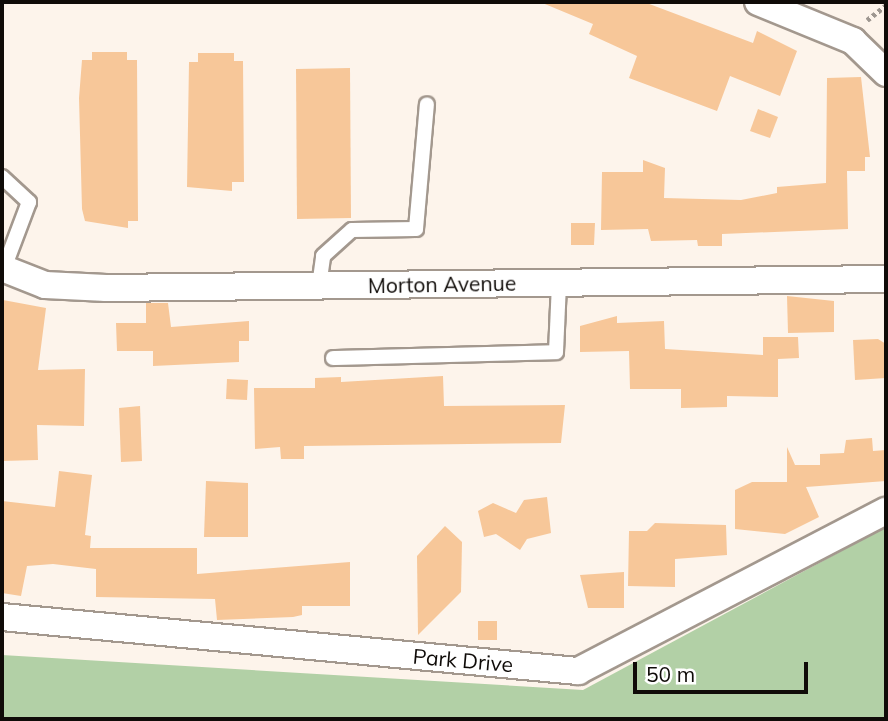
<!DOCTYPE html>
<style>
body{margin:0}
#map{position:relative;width:888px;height:721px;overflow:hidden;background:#fdf4eb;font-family:Mulish,sans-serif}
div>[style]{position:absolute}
.green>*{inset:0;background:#b2d0a6}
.building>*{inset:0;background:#f7c799}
.path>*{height:4.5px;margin-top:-2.25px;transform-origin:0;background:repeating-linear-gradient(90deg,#9e9790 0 3.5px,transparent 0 7px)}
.roads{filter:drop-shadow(2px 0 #a3988e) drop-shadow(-2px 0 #a3988e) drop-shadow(0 2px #a3988e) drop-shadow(0 -2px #a3988e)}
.lane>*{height:14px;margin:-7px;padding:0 7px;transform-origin:7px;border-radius:7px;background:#fff}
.street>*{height:26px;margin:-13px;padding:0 13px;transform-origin:13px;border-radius:13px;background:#fff}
span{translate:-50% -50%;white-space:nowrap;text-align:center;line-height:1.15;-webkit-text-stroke:5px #fff;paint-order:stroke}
.street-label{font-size:21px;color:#0f0b08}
.frame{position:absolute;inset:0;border:4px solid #0f0b08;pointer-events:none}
.scale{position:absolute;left:633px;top:662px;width:175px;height:32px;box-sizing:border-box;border:4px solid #0f0b08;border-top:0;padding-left:9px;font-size:21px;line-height:24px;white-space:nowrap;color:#0f0b08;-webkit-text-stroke:5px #fff;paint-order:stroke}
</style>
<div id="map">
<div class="green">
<div style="clip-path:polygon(886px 527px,886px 719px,2px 719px,2px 655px,583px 690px)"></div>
</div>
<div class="building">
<div style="clip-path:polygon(540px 2px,644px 2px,753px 43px,757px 31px,797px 51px,780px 96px,730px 76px,717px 111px,629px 78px,637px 56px,589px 34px,593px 24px)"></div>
<div style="clip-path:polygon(92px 52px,127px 52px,127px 60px,137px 60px,138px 221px,128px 221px,128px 228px,85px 221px,82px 209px,79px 98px,82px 60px,92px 60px)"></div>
<div style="clip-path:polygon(198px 53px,234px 53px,234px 61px,243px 61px,244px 182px,232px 182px,232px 191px,187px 187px,189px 62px,198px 62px)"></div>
<div style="clip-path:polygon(350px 68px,351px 218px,297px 219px,296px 69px)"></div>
<div style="clip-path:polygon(861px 77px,870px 157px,865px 157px,865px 171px,847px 171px,848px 229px,722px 234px,722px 246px,698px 246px,697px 240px,651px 241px,648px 229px,601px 230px,602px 172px,643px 172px,643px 160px,665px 168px,664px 198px,741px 200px,777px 193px,777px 187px,826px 183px,827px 78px)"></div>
<div style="clip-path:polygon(758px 109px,778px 117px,770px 138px,750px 131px)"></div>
<div style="clip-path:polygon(571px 223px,595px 223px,594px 245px,571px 245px)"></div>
<div style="clip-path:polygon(787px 296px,834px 301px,834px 332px,788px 333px)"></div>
<div style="clip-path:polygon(3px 300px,46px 308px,38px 370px,85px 369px,84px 426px,37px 425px,38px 460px,2px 461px)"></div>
<div style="clip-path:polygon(146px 303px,168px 303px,171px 327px,249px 321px,249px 341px,239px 341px,239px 362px,153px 366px,153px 351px,117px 351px,116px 323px,146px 323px)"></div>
<div style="clip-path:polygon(617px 316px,617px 323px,664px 321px,665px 349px,763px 355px,763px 337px,798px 337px,799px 358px,778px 359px,778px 397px,727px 396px,727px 407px,681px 408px,681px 389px,630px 389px,629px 351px,580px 352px,580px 326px)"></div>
<div style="clip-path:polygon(878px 339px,886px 344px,886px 378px,855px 380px,853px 340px)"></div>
<div style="clip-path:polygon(443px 376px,444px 406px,565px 405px,561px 443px,304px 446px,304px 459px,281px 459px,280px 447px,255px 449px,254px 388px,315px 388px,315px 378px,341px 377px,341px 382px)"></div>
<div style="clip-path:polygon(227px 379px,248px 380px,247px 400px,226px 399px)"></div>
<div style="clip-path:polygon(140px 406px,142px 461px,121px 462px,119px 408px)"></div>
<div style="clip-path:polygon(872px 438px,873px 451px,886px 450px,886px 481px,806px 487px,819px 517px,785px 534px,735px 529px,735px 490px,752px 482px,787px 482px,787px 447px,795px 465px,820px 465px,820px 454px,844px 453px,846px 440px)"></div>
<div style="clip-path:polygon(59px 471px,92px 475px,85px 535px,91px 536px,90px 548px,197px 548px,197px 574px,350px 562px,350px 606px,302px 606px,302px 615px,293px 617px,217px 620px,215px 599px,96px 597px,96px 569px,53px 564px,27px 566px,21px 596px,2px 593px,2px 501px,55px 507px)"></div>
<div style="clip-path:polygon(206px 481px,248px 483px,248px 537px,204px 537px)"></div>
<div style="clip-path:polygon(547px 497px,551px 533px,527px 539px,520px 550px,496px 534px,484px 537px,478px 511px,493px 503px,516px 513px,524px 500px)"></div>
<div style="clip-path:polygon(655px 523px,726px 525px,727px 555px,675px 559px,675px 587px,628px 586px,629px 531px,647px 531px)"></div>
<div style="clip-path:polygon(445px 526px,462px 542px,461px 592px,418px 635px,417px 556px)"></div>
<div style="clip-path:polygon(624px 572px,624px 608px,588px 608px,580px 575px)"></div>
<div style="clip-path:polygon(478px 621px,497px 621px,497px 640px,478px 640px)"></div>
</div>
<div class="path">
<div style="left:867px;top:20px;width:24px;rotate:-38deg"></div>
</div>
<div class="roads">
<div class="lane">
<div style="left:2px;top:177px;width:37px;rotate:43deg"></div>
<div style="left:29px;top:202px;width:71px;rotate:110.7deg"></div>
<div style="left:319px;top:286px;width:30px;rotate:-82deg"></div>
<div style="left:323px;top:256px;width:39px;rotate:-42deg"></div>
<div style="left:352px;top:230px;width:64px;rotate:-0.9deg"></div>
<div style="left:416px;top:229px;width:125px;rotate:-85deg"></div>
<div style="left:333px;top:358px;width:223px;rotate:-1.5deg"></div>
<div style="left:556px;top:352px;width:69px;rotate:-87.5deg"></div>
</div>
<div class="street">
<div style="left:758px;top:2px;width:103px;rotate:22.3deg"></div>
<div style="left:853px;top:41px;width:46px;rotate:44.1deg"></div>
<div style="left:2px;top:268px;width:46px;rotate:21.6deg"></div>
<div style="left:45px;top:285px;width:61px;rotate:2.8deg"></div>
<div style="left:106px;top:288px;width:780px;rotate:-0.66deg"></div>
<div style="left:2px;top:617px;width:579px;rotate:5.36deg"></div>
<div style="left:578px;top:671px;width:347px;rotate:-27.5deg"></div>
</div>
</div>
<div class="street-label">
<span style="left:442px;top:284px;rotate:-1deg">Morton Avenue</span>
<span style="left:463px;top:660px;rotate:5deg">Park Drive</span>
</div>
<div class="frame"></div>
<div class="scale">50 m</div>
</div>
